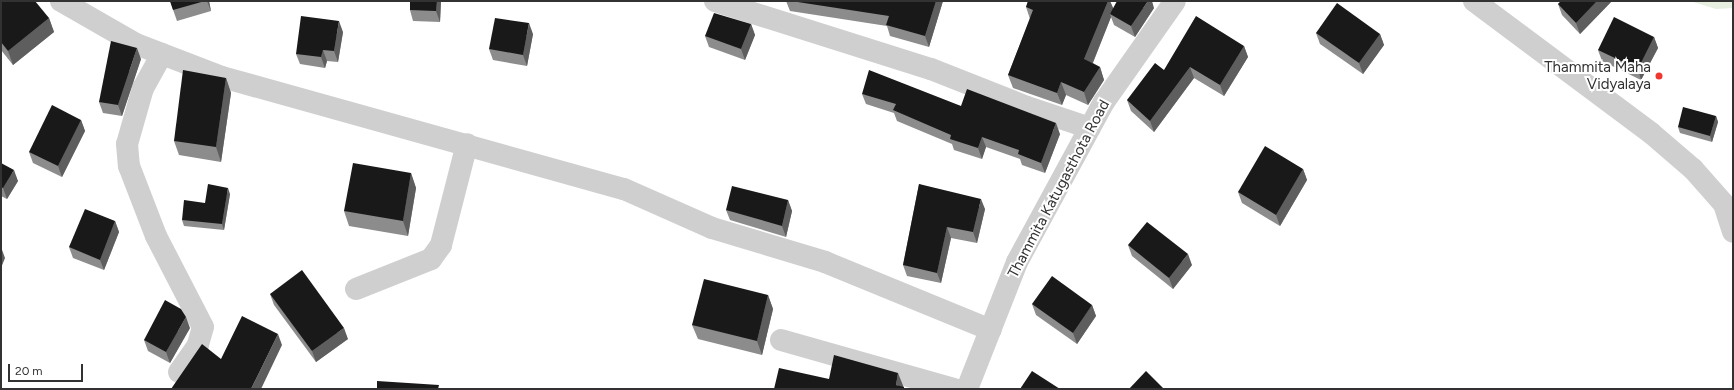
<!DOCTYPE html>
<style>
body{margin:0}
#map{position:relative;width:1734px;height:390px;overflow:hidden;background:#fff;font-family:Figtree,sans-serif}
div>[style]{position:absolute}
.green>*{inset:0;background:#e7efe0}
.minor>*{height:22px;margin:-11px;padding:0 11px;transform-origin:11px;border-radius:11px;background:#cfcfcf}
.wall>*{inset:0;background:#8c8c8c}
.shaded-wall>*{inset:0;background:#5e5e5e}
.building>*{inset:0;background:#191919}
.dots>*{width:11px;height:11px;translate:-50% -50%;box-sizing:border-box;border:2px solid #fff;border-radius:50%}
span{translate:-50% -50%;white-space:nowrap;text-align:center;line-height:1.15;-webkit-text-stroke:4px #fff;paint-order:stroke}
.poi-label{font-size:15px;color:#323232}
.right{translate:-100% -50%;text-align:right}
.street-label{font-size:15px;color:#323232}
.frame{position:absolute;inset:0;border:2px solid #323232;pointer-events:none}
.scale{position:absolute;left:8px;top:364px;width:75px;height:18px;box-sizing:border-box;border:2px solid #323232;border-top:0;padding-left:5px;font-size:12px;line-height:14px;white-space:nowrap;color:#323232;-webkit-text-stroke:3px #fff;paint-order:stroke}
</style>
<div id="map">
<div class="green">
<div style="clip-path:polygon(1690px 1px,1733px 1px,1733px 8px,1716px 9px)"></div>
</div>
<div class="minor">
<div style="left:61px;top:1px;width:86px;rotate:29.8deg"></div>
<div style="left:136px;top:44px;width:92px;rotate:21deg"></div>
<div style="left:222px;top:77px;width:417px;rotate:15.6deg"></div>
<div style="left:624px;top:189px;width:96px;rotate:23.9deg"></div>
<div style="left:712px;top:228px;width:118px;rotate:16.7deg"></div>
<div style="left:825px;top:262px;width:179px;rotate:22.3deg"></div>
<div style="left:715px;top:1px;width:226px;rotate:17.5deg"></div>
<div style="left:931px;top:69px;width:103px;rotate:21.6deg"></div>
<div style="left:1027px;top:107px;width:66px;rotate:18.4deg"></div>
<div style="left:1474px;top:1px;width:221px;rotate:36.7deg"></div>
<div style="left:1651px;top:133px;width:55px;rotate:40.6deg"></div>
<div style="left:1693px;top:169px;width:47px;rotate:48.5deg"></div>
<div style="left:1724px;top:204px;width:29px;rotate:72deg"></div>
<div style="left:162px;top:54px;width:39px;rotate:119deg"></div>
<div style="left:143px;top:88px;width:58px;rotate:105.9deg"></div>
<div style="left:127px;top:144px;width:22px;rotate:85deg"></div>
<div style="left:129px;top:166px;width:75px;rotate:68.9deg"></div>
<div style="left:156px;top:236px;width:102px;rotate:62.7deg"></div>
<div style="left:203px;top:327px;width:19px;rotate:106deg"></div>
<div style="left:198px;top:345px;width:33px;rotate:125deg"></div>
<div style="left:356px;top:289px;width:81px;rotate:-21.8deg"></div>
<div style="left:431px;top:259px;width:17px;rotate:-54deg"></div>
<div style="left:441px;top:245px;width:104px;rotate:-75.6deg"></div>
<div style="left:781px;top:340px;width:180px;rotate:15.8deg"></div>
<div style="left:967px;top:389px;width:136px;rotate:-68.5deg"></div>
<div style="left:1017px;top:262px;width:182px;rotate:-61.5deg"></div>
<div style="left:1104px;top:102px;width:123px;rotate:-54.9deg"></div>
</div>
<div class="wall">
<div style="clip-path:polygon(1px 1px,49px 18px,54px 32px,13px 65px,1px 50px)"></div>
<div style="clip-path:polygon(170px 1px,209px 1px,211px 11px,177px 21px)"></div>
<div style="clip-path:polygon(441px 1px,440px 22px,413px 21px,410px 10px)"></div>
<div style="clip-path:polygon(786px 1px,943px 1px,929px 47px,890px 36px,887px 26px,790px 11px)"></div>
<div style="clip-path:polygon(1028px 1px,1110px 1px,1113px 8px,1154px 8px,1135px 37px,1114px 25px,1111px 17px,1093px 63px,1100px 67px,1104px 80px,1088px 105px,1066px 95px,1062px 105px,1013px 88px,1008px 75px,1030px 19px,1026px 7px)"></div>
<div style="clip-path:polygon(1561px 1px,1612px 1px,1580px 34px,1562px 15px,1558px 4px)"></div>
<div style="clip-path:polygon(751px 24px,755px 35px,745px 60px,709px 47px,705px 36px)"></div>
<div style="clip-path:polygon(343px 32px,338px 62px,327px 61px,325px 68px,300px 64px,296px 54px)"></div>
<div style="clip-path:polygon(1316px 33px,1380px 34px,1384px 45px,1363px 74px,1320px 44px)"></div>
<div style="clip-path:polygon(533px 34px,527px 66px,493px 60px,489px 49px)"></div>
<div style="clip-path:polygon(1654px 37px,1658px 48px,1641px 80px,1602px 61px,1598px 50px)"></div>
<div style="clip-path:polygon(1244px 46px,1248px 57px,1224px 96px,1194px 78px,1154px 132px,1131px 111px,1127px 100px,1164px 70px)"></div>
<div style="clip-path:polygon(141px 59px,122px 116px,103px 113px,99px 102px)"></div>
<div style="clip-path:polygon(226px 78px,231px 93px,221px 162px,179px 155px,174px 141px)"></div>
<div style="clip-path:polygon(862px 94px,961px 106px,1060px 134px,1045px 173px,1022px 165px,1020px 159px,986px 147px,982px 159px,954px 150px,952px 144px,897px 121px,894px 113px,866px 104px)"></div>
<div style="clip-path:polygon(1716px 116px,1718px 122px,1712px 142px,1680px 133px,1678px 127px)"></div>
<div style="clip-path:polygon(81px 120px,85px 131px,62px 177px,33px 163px,29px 152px)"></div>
<div style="clip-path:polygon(1px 163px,18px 181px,7px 199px,1px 196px)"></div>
<div style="clip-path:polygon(1303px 169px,1307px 180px,1280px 226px,1242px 203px,1238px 192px)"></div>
<div style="clip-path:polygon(411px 173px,416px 188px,408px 236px,349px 226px,344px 211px)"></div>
<div style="clip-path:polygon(919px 184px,985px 209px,977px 243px,951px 238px,941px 283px,907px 276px,903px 265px)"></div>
<div style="clip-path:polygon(230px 194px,224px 230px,184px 226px,182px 220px,205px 203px)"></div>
<div style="clip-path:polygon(788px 200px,792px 211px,786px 237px,730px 220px,726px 210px)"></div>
<div style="clip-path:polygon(115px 221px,119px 232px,104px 270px,73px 258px,69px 247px)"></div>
<div style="clip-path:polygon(1128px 245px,1192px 265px,1173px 289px,1132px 256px)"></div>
<div style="clip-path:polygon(270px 294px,348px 339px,316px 362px,274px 305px)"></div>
<div style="clip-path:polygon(768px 295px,773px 309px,762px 355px,698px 339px,692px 325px)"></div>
<div style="clip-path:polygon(1032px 304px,1092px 305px,1096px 316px,1077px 344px,1036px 315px)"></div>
<div style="clip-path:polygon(190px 328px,170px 363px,148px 351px,144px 340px)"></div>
</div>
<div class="shaded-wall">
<div style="clip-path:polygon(207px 1px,209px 1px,211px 11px)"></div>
<div style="clip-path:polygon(437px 1px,441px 1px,440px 22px,436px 11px)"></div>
<div style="clip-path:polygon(936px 1px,943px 1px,929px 47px,925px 36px)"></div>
<div style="clip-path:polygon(1108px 1px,1110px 1px,1114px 10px,1110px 14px,1111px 17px,1089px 72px,1084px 59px)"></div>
<div style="clip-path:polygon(1148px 1px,1152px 1px,1154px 8px,1135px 37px,1131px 26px)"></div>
<div style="clip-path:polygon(1597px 1px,1612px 1px,1580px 34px,1576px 23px)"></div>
<div style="clip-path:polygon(49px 18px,54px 32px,13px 65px,8px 51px)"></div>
<div style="clip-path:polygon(339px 21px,343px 32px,338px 62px,334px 51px)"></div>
<div style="clip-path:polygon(529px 23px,533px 34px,527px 66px,523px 55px)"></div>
<div style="clip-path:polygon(751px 24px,755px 35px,745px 60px,741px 49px)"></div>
<div style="clip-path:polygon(1380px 34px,1384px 45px,1363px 74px,1359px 63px)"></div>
<div style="clip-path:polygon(1654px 37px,1658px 48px,1641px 80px,1638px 69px)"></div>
<div style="clip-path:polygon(1244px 46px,1248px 57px,1224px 96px,1220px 85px)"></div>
<div style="clip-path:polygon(137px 48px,141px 59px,122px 116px,118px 105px)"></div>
<div style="clip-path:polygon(323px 50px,327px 61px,325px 68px,321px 57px)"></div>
<div style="clip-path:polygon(1100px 67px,1104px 80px,1088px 105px,1084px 92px)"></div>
<div style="clip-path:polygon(1190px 67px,1194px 78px,1154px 132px,1150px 121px)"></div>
<div style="clip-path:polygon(226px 78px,231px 93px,221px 162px,216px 147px)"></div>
<div style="clip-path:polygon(1061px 82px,1066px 95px,1062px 105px,1057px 93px)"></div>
<div style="clip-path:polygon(1716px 116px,1718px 122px,1712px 142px,1710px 136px)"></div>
<div style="clip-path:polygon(81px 120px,85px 131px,62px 177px,58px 166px)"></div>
<div style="clip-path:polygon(1056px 123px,1060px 134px,1045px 173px,1041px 163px)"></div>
<div style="clip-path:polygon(982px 137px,986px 147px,982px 159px,978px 148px)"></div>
<div style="clip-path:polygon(1303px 169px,1307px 180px,1280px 226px,1276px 215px)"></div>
<div style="clip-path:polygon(14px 170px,18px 181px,7px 199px,3px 188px)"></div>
<div style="clip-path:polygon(411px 173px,416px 188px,408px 236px,403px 221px)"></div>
<div style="clip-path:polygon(228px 188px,230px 194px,224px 230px,222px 224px)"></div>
<div style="clip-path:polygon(981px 199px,985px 209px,977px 243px,973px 232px)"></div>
<div style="clip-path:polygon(788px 200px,792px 211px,786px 237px,782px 226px)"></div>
<div style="clip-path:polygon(115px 221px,119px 232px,104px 270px,100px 260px)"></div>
<div style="clip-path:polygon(947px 227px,951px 238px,941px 283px,937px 273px)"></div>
<div style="clip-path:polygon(1px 247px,5px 258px,1px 268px)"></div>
<div style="clip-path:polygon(1188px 254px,1192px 265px,1173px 289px,1169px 278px)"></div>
<div style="clip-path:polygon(768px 295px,773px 309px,762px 355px,757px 341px)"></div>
<div style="clip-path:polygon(1092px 305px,1096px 316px,1077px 344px,1073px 333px)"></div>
<div style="clip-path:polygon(186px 317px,190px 328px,170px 363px,166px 352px)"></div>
<div style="clip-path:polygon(344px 328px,348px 339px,316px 362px,312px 351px)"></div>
<div style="clip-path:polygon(278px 334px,282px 345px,261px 389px,251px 389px)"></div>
<div style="clip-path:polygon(898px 373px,904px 388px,896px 385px)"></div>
</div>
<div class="building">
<div style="clip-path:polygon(1px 1px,35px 1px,49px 18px,8px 51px,1px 42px)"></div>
<div style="clip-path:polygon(170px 1px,205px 1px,173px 10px)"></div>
<div style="clip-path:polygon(410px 1px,437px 1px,436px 11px,410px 10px)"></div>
<div style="clip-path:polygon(791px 1px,936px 1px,925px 36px,886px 25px,889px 16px)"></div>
<div style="clip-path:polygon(1028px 1px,1108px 1px,1084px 59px,1100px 67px,1084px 92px,1061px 82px,1057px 93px,1008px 75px,1033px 10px,1026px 7px)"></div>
<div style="clip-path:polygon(1117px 1px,1148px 1px,1131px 26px,1110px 14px)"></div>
<div style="clip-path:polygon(1561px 1px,1597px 1px,1576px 23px,1558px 4px)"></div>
<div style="clip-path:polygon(1337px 3px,1380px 34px,1359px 63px,1316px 33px)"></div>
<div style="clip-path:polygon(714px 13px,751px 24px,741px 49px,705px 36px)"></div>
<div style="clip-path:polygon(301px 16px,339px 21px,334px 51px,323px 50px,321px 57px,296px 54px)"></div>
<div style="clip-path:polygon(1196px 16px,1244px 46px,1220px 85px,1190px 67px,1150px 121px,1127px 100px,1155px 63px,1164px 70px)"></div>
<div style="clip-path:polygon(1614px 17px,1654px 37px,1638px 69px,1598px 50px)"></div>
<div style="clip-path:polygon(495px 18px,529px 23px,523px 55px,489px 49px)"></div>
<div style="clip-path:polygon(111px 41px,137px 48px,118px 105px,99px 102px)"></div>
<div style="clip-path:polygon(183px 70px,226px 78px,216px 147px,174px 141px)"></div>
<div style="clip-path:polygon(869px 70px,961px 106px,967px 89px,1056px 123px,1041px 163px,1018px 154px,1019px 150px,982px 137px,978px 148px,950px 139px,951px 135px,893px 110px,896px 104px,862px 94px)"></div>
<div style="clip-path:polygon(52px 105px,81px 120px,58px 166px,29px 152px)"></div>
<div style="clip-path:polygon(1683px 107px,1716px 116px,1710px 136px,1678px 127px)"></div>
<div style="clip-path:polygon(1265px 146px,1303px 169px,1276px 215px,1238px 192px)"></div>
<div style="clip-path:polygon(1px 163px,14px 170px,3px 188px,1px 187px)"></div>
<div style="clip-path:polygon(353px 163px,411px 173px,403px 221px,344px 211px)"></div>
<div style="clip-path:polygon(208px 184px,228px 188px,222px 224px,182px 220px,184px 200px,205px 203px)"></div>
<div style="clip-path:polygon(919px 184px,981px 199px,973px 232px,947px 227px,937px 273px,903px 265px)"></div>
<div style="clip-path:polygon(732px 186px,788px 200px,782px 226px,726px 210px)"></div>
<div style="clip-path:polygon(85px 209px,115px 221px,100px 260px,69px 247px)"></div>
<div style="clip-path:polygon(1147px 222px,1188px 254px,1169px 278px,1128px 245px)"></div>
<div style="clip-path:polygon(302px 270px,344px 328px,312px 351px,270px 294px)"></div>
<div style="clip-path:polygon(1052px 276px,1092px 305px,1073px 333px,1032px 304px)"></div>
<div style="clip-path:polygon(704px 279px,768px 295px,757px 341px,692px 325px)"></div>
<div style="clip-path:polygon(165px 300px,181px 309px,186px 317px,166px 352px,144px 340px)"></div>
<div style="clip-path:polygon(242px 316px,278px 334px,251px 389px,171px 389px,202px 344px,221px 359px)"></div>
<div style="clip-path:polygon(834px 355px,898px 373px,896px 385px,904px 387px,904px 389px,774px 389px,779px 368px,829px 379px)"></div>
<div style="clip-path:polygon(1032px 371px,1060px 389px,1020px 389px)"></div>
<div style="clip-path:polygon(1146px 371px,1164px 389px,1129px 389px)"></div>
<div style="clip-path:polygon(377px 381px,439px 385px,438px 389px,377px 389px)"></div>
</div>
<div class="dots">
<div style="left:1659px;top:76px;background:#ef362f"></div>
</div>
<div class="poi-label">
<span class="right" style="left:1651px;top:76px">Thammita Maha<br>Vidyalaya</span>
</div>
<div class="street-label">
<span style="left:1059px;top:189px;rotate:-62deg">Thammita Katugasthota Road</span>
</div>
<div class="frame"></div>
<div class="scale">20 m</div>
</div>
